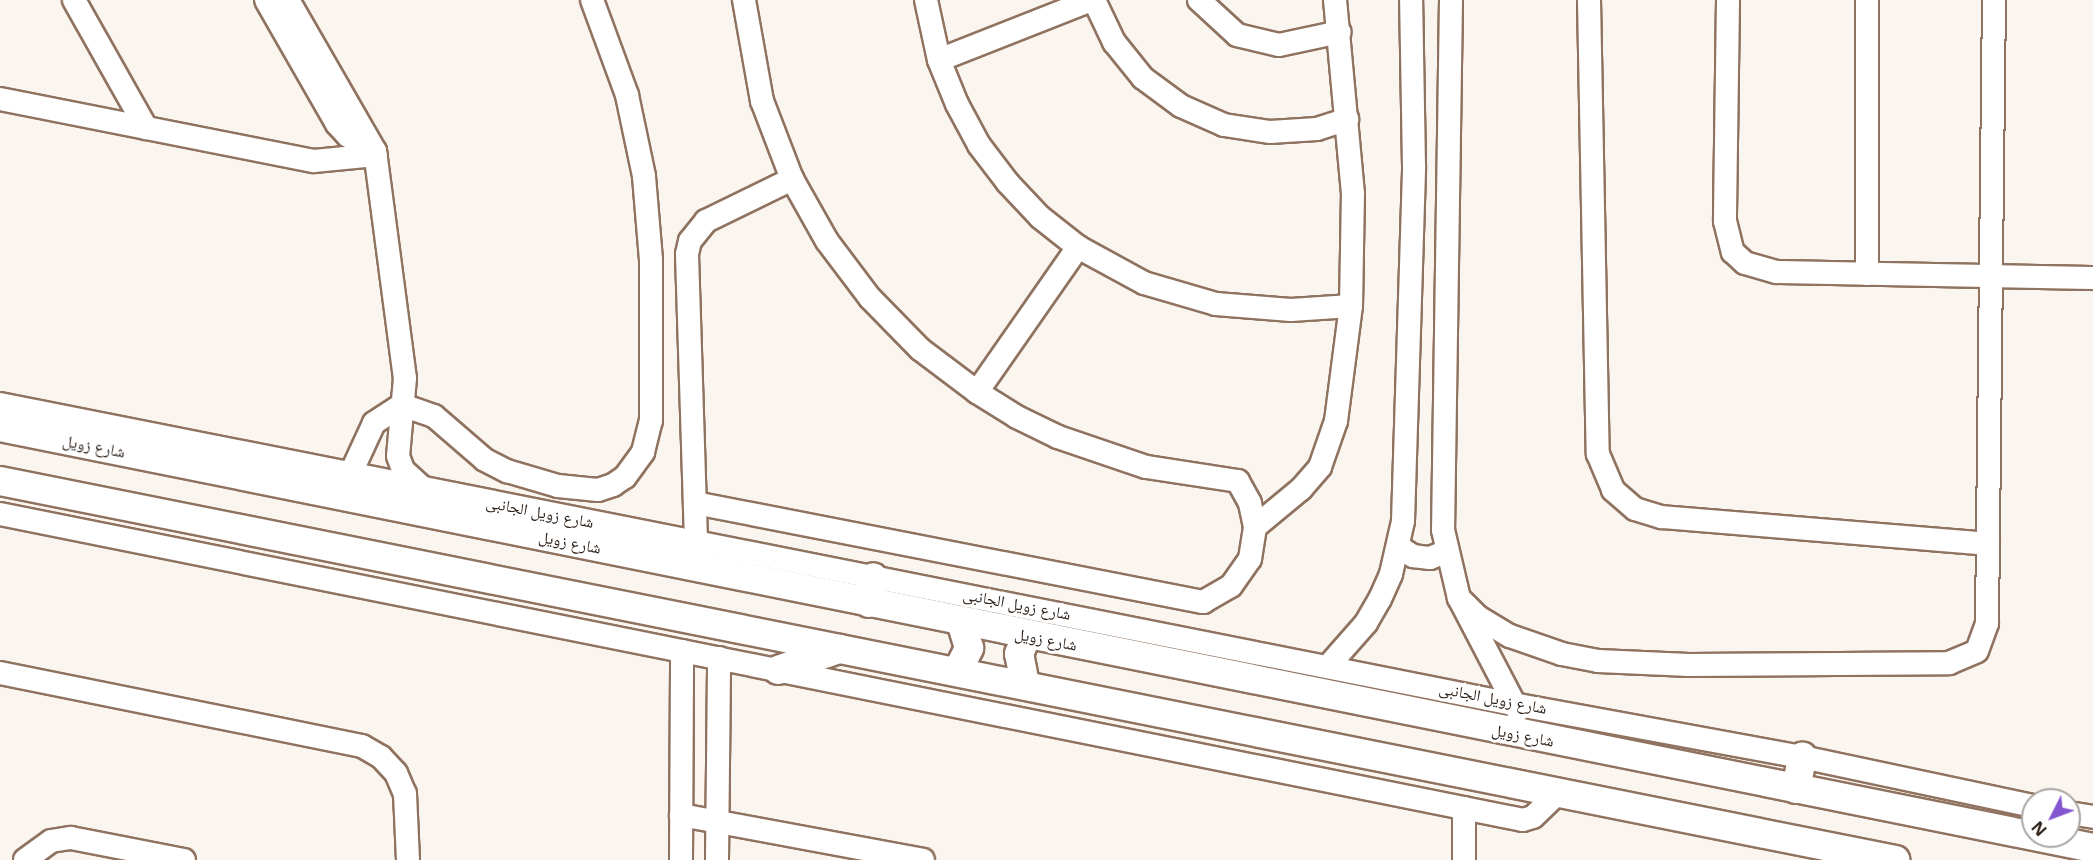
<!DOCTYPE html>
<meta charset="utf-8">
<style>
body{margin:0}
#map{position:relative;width:2093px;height:860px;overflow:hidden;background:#fbf5f0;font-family:"Open Sans","Noto Naskh Arabic",sans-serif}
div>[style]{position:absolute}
.roads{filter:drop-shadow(2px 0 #8f725f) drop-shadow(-2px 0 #8f725f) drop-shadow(0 2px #8f725f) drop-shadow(0 -2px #8f725f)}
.minor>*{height:22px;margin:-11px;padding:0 11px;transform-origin:11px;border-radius:11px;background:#fff}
.major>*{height:28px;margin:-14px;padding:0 14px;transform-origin:14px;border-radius:14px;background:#fff}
span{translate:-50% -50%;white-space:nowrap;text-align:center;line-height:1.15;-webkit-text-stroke:6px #fff;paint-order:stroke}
.street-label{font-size:16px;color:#2c2018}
.north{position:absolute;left:2021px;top:788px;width:60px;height:60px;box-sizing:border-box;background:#fff;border:2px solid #aba6a3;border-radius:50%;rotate:228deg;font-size:16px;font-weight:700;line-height:24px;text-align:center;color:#2c2018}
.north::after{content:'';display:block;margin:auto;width:21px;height:27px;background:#8355ce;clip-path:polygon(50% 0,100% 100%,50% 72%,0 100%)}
</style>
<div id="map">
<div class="roads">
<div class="minor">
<div style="left:74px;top:0;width:147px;rotate:60.6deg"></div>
<div style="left:266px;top:0;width:143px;rotate:60.2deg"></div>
<div style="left:337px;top:124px;width:16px;rotate:47deg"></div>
<div style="left:348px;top:136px;width:31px;rotate:29deg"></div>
<div style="left:288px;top:0;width:174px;rotate:60.1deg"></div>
<div style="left:375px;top:151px;width:229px;rotate:82.5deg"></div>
<div style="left:405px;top:378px;width:78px;rotate:95.1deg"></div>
<div style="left:398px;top:456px;width:15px;rotate:70deg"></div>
<div style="left:403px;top:470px;width:30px;rotate:42deg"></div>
<div style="left:926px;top:0;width:61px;rotate:77.8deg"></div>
<div style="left:939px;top:60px;width:48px;rotate:67.8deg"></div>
<div style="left:957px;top:104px;width:47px;rotate:61.8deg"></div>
<div style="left:979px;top:145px;width:48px;rotate:52.7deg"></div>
<div style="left:1008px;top:183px;width:47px;rotate:46.7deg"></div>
<div style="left:1040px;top:217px;width:48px;rotate:38.3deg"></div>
<div style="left:1078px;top:247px;width:75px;rotate:28.6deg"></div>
<div style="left:1144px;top:283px;width:75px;rotate:16.3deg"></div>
<div style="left:1216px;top:304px;width:75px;rotate:4.6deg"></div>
<div style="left:1291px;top:310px;width:60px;rotate:-3.8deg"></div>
<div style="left:1094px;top:0;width:47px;rotate:64.5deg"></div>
<div style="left:1114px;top:42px;width:46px;rotate:51.1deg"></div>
<div style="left:1143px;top:78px;width:47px;rotate:36.4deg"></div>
<div style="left:1181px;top:106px;width:47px;rotate:23.8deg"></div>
<div style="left:1224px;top:125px;width:47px;rotate:8.7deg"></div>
<div style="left:1270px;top:132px;width:47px;rotate:-3.7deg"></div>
<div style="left:1317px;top:129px;width:32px;rotate:-18deg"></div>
<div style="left:1199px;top:0;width:52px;rotate:42.6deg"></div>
<div style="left:1237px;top:35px;width:43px;rotate:13.4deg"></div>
<div style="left:1279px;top:45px;width:62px;rotate:-12deg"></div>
<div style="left:1451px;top:0;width:530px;rotate:90.86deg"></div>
<div style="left:1443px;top:530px;width:70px;rotate:76.8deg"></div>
<div style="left:1459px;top:598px;width:127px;rotate:62.4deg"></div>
<div style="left:1589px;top:0;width:454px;rotate:88.9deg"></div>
<div style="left:1598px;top:454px;width:39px;rotate:67deg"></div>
<div style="left:1613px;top:490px;width:29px;rotate:41deg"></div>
<div style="left:1635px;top:509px;width:28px;rotate:17deg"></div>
<div style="left:1662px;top:517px;width:327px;rotate:4.7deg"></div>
<div style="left:1728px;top:0;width:221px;rotate:90.8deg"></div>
<div style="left:1725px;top:221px;width:32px;rotate:76deg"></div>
<div style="left:1733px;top:252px;width:16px;rotate:43deg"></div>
<div style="left:1745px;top:263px;width:33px;rotate:16deg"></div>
<div style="left:1777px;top:272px;width:316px;rotate:1.1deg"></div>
<div style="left:939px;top:60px;width:163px;rotate:-21.5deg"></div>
<div style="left:0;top:99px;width:320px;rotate:11.2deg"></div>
<div style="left:314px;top:161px;width:62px;rotate:-5.5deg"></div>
<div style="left:1867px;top:274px;width:274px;rotate:-90deg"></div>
<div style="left:977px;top:392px;width:177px;rotate:-55.1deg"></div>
<div style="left:0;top:404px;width:1542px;rotate:11.22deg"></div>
<div style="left:1513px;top:704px;width:294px;rotate:10.4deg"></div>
<div style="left:1802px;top:757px;width:236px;rotate:12deg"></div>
<div style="left:350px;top:475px;width:57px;rotate:-65.2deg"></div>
<div style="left:374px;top:423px;width:33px;rotate:-33deg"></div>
<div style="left:402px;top:405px;width:34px;rotate:19deg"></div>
<div style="left:434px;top:416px;width:67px;rotate:40.8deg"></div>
<div style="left:485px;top:460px;width:25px;rotate:27deg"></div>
<div style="left:507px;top:471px;width:53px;rotate:16.4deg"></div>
<div style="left:558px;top:486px;width:40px;rotate:5.7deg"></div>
<div style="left:598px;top:490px;width:16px;rotate:-18deg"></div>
<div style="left:613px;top:485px;width:14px;rotate:-34deg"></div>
<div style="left:625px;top:477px;width:31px;rotate:-54deg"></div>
<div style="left:643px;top:452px;width:32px;rotate:-76deg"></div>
<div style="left:651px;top:421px;width:161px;rotate:-90deg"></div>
<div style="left:651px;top:260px;width:84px;rotate:-94.8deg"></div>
<div style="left:644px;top:176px;width:83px;rotate:-101.9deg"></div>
<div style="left:627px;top:95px;width:101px;rotate:-110.2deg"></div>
<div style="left:695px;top:503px;width:518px;rotate:11.03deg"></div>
<div style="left:1203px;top:602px;width:32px;rotate:-30deg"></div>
<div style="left:1231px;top:586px;width:33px;rotate:-55deg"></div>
<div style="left:1250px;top:559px;width:32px;rotate:-81deg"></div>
<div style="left:1255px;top:527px;width:25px;rotate:-102deg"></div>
<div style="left:1250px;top:503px;width:25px;rotate:-119deg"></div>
<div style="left:1238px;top:481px;width:93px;rotate:-171.3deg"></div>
<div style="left:1146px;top:467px;width:93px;rotate:-161.2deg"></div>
<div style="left:1058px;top:437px;width:46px;rotate:-154deg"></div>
<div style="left:1017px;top:417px;width:47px;rotate:-148deg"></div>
<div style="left:977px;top:392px;width:71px;rotate:-143deg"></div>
<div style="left:920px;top:349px;width:71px;rotate:-134.4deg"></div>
<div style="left:870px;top:298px;width:71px;rotate:-127deg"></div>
<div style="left:827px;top:241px;width:71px;rotate:-119.4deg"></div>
<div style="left:792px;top:179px;width:84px;rotate:-111deg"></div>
<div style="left:762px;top:101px;width:103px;rotate:-100.1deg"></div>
<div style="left:0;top:514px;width:1553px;rotate:11.36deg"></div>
<div style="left:1523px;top:820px;width:10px;rotate:-17deg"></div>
<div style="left:1533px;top:817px;width:36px;rotate:-44deg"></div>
<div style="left:1255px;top:527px;width:60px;rotate:-39.6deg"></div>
<div style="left:1301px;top:489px;width:29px;rotate:-49deg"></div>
<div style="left:1320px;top:467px;width:49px;rotate:-70.8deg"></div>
<div style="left:1336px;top:421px;width:116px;rotate:-82.6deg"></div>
<div style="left:1351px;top:306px;width:112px;rotate:-89deg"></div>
<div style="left:1353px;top:194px;width:195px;rotate:-95.3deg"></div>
<div style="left:696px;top:541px;width:287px;rotate:-91.8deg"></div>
<div style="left:687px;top:254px;width:13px;rotate:-77deg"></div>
<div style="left:690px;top:241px;width:26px;rotate:-51deg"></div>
<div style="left:706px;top:221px;width:96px;rotate:-26deg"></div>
<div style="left:1399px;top:547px;width:17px;rotate:33deg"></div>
<div style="left:1413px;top:556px;width:17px;rotate:7deg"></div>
<div style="left:1430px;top:558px;width:16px;rotate:-22deg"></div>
<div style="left:1459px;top:598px;width:27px;rotate:45deg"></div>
<div style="left:1478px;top:617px;width:37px;rotate:31deg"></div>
<div style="left:1510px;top:636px;width:55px;rotate:19.1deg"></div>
<div style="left:1562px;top:654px;width:37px;rotate:11deg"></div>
<div style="left:1598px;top:661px;width:91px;rotate:2.5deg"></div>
<div style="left:1689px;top:665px;width:260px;rotate:-0.4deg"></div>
<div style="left:1949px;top:663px;width:30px;rotate:-23deg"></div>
<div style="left:1977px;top:651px;width:30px;rotate:-70deg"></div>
<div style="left:1987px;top:623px;width:623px;rotate:-89.36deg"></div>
<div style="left:1330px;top:664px;width:55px;rotate:-48.7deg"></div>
<div style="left:1366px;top:623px;width:28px;rotate:-60deg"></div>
<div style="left:1380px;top:599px;width:27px;rotate:-66deg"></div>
<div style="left:1391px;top:574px;width:54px;rotate:-77.2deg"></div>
<div style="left:1403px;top:521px;width:355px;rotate:-88.2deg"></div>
<div style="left:1414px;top:166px;width:166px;rotate:-91deg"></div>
<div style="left:0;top:673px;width:369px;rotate:11.4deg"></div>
<div style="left:362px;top:746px;width:22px;rotate:30deg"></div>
<div style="left:381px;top:757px;width:22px;rotate:47deg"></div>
<div style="left:396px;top:773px;width:23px;rotate:67deg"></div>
<div style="left:405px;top:794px;width:66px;rotate:87.4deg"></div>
<div style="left:2069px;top:813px;width:24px;rotate:9deg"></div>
<div style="left:681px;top:815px;width:246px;rotate:10.5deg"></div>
<div style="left:25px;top:860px;width:32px;rotate:-36deg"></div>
<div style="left:51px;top:841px;width:20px;rotate:-9deg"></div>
<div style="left:71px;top:838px;width:115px;rotate:11deg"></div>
<div style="left:681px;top:860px;width:209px;rotate:-89.7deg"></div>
<div style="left:717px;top:860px;width:202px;rotate:-89.4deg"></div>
<div style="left:1464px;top:860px;width:52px;rotate:-90deg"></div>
</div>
<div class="major">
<div style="left:0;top:427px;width:2135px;rotate:11.37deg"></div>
<div style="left:0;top:481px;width:1933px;rotate:11.31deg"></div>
<div style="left:869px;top:603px;width:26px;rotate:-81deg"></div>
<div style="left:778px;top:670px;width:65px;rotate:-19deg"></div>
<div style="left:957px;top:672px;width:27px;rotate:-63deg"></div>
<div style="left:969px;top:648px;width:27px;rotate:-107deg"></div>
<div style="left:1025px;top:684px;width:31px;rotate:-101deg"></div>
<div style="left:1019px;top:654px;width:21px;rotate:-67deg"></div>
<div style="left:1796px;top:789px;width:33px;rotate:-79deg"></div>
</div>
</div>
<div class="street-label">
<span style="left:94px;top:446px;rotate:11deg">شارع زويل</span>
<span style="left:540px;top:512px;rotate:11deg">شارع زويل الجانبى</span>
<span style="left:570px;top:542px;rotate:11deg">شارع زويل</span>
<span style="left:1017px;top:604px;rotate:11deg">شارع زويل الجانبى</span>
<span style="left:1046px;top:639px;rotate:11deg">شارع زويل</span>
<span style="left:1493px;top:698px;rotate:11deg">شارع زويل الجانبى</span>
<span style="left:1523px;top:735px;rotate:11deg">شارع زويل</span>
</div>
<div class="north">N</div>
</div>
